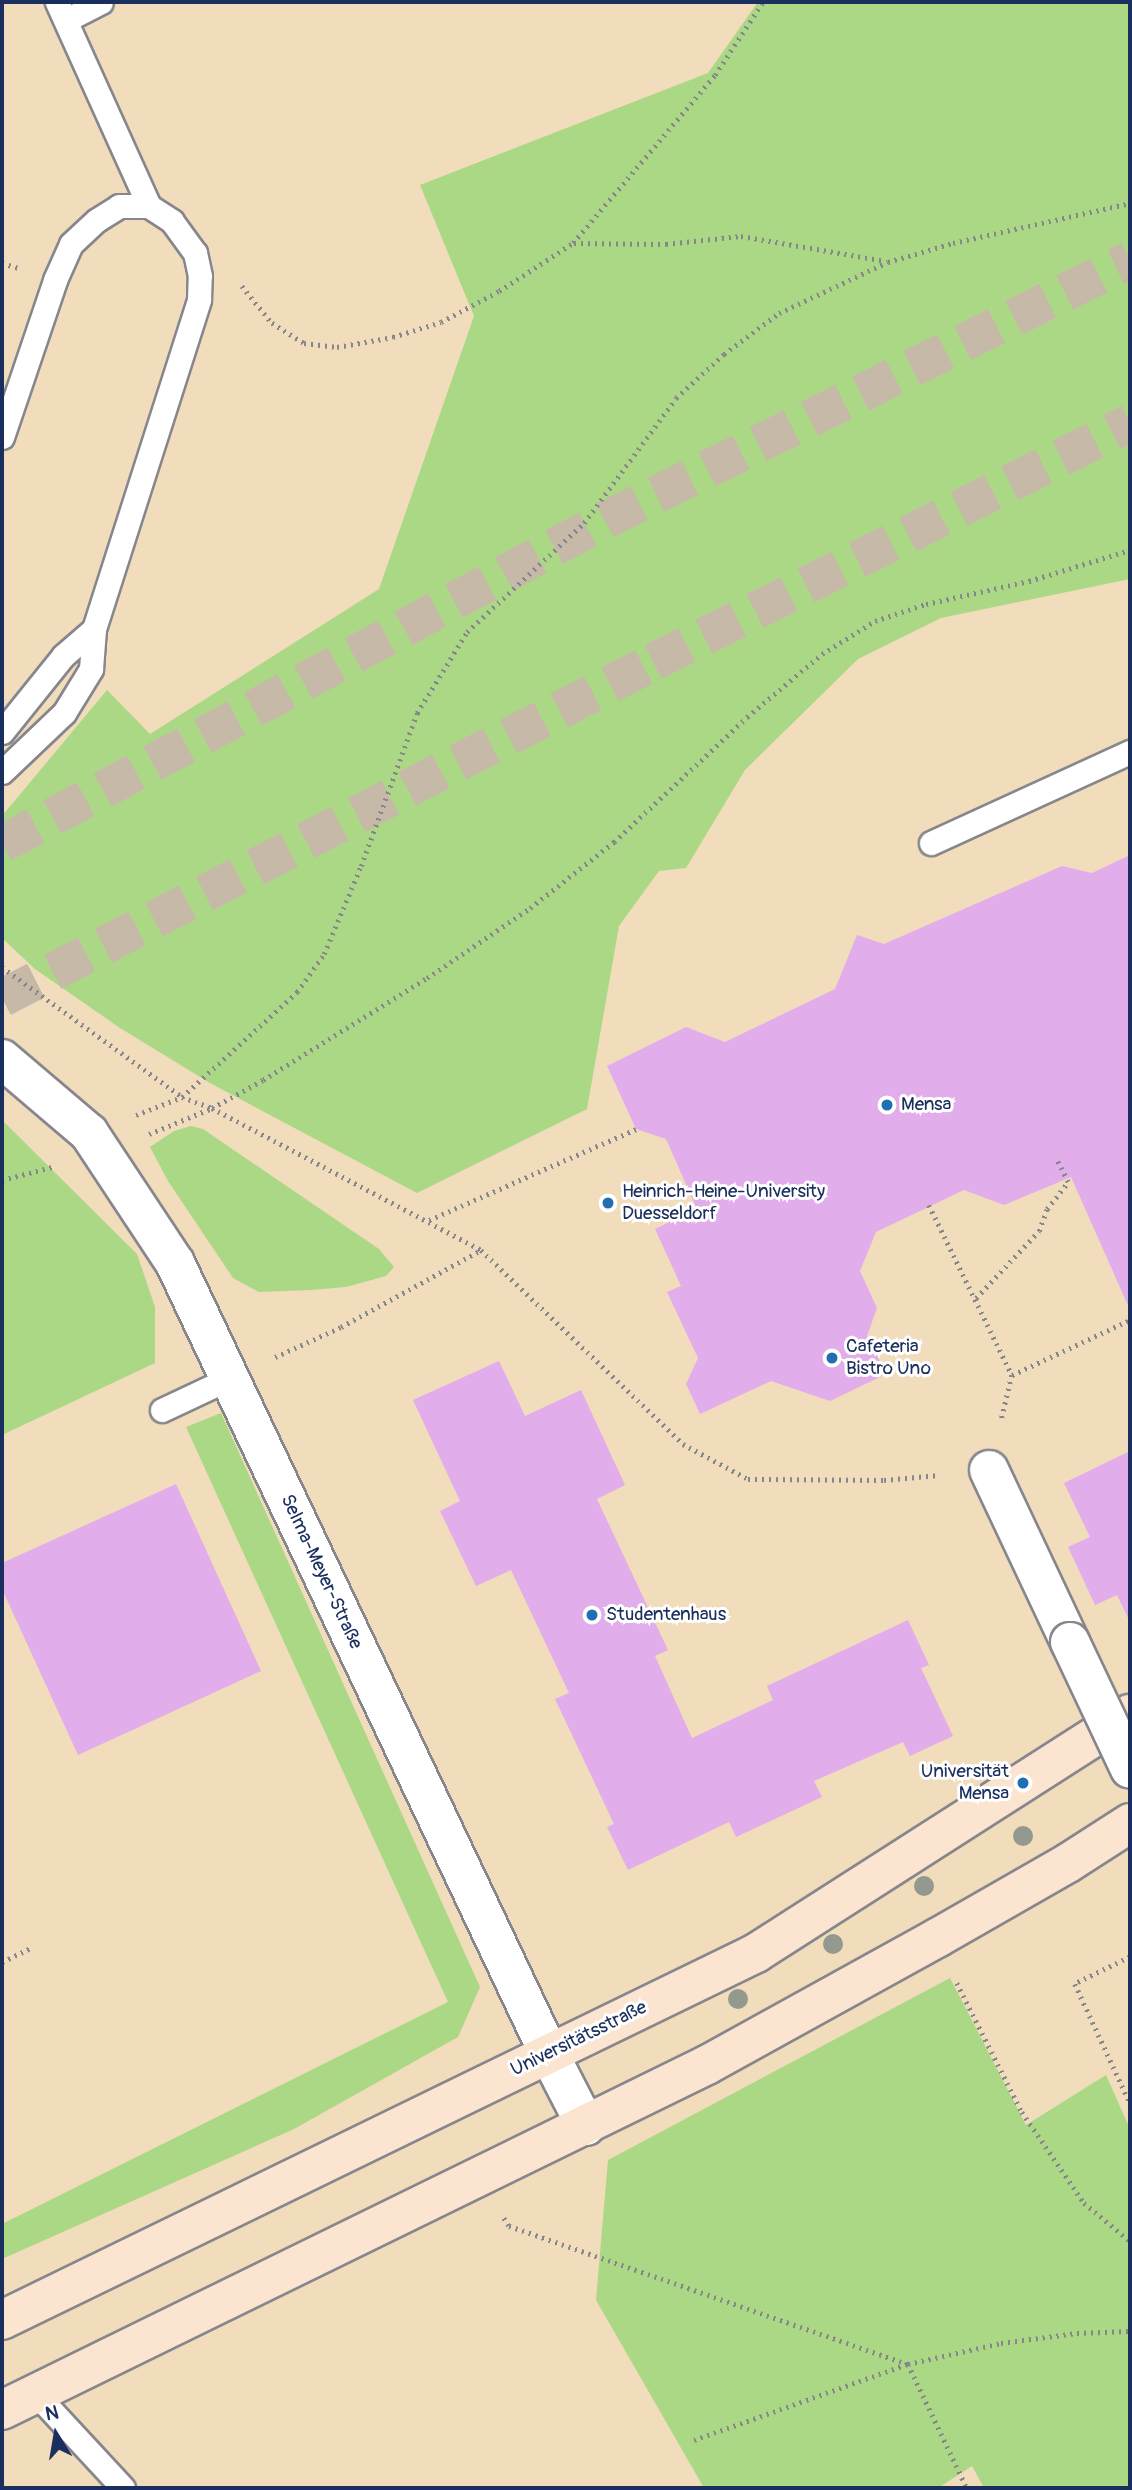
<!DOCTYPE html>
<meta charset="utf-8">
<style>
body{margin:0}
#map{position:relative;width:1132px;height:2490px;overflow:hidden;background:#f1dcbb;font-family:Pangolin,sans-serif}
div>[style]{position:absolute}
.green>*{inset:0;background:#abd885}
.building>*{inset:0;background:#e2adeb}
.highway-tunnel>*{height:38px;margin-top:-19px;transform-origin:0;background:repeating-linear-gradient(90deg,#c6b9a8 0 38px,transparent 0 57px)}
.path>*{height:4.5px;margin-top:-2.25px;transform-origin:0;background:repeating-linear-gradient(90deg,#86868c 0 2px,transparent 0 7px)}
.roads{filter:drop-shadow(2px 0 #86868c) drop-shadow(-2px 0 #86868c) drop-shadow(0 2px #86868c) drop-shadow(0 -2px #86868c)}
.lane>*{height:23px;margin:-11.5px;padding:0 11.5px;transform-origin:11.5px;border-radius:11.5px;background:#fff}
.street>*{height:38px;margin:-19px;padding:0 19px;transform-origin:19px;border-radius:19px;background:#fff}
.secondary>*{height:38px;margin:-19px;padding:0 19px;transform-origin:19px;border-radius:19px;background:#fce5d0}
.bridges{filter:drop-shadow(2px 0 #86868c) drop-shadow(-2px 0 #86868c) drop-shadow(0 2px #86868c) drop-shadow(0 -2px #86868c)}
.street-bridge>*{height:38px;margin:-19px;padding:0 19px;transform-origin:19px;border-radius:19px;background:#fff}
.trees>*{width:20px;height:20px;margin:-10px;border-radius:50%;background:#93998e}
.dots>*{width:19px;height:19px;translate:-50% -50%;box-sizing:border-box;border:4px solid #fff;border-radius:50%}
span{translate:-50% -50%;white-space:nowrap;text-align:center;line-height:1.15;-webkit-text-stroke:6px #fff;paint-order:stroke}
.poi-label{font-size:19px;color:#1b2f5e}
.left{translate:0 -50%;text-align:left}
.right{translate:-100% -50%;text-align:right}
.street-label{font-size:19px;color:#1b2f5e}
.frame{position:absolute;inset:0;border:4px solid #1b2f5e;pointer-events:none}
.north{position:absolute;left:21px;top:2399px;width:70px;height:70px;-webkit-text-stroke:5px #fff;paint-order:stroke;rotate:349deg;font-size:19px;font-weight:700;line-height:28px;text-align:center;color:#1b2f5e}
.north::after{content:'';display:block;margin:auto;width:24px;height:32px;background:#1b2f5e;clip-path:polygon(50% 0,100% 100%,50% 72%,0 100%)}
</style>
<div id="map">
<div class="green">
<div style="clip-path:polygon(758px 2px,1130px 2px,1130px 579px,941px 618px,858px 659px,745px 770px,686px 868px,659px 871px,619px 926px,587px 1109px,417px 1193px,210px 1083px,120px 1028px,35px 969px,2px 938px,2px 816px,107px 690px,150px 734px,379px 589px,474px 316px,420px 185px,708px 73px)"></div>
<div style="clip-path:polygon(2px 1120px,137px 1254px,155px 1307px,155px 1363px,2px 1435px)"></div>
<div style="clip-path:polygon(191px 1126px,203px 1129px,379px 1249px,394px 1267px,386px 1276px,346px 1287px,311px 1290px,259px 1292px,233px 1278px,168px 1181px,150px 1147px,174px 1131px)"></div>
<div style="clip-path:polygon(221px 1413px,480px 1987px,458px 2037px,294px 2129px,2px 2259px,2px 2224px,448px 2002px,186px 1427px)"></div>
<div style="clip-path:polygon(950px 1978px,1026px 2125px,1106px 2075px,1130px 2129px,1130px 2488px,984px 2488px,972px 2466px,938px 2488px,704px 2488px,596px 2300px,608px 2160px)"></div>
</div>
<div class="building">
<div style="clip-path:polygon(1130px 855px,1130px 1310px,1071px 1177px,1004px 1205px,964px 1190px,876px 1232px,860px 1271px,877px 1308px,867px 1336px,886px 1374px,830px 1401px,771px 1381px,700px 1414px,686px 1384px,698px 1358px,667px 1292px,681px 1286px,655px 1229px,697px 1209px,666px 1139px,636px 1129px,607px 1066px,686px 1027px,725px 1042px,835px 989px,857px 935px,884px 944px,1062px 866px,1092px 873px)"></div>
<div style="clip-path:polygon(499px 1361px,525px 1416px,581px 1390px,625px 1485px,597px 1499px,668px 1650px,655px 1656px,692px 1738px,773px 1700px,767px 1686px,908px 1620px,929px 1665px,921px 1668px,953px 1736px,910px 1756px,903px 1742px,814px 1781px,822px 1797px,736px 1837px,729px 1822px,628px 1870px,607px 1827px,614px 1824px,555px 1699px,569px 1693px,511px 1570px,476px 1586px,440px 1511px,460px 1501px,413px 1400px)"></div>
<div style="clip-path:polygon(1130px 1451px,1130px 1622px,1117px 1595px,1095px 1605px,1068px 1547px,1090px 1537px,1064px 1483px)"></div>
<div style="clip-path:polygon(176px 1484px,261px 1671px,78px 1755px,2px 1589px,2px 1563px)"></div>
</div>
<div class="highway-tunnel">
<div style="left:2px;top:844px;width:685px;rotate:-28.25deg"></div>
<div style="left:605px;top:520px;width:586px;rotate:-26.35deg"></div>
<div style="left:2px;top:998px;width:733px;rotate:-27.3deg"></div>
<div style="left:653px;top:662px;width:534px;rotate:-26.61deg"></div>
</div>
<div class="path">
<div style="left:574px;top:243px;width:92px;rotate:0.6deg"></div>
<div style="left:666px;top:244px;width:75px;rotate:-6.1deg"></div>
<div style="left:741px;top:236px;width:146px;rotate:9.8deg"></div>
<div style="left:2px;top:263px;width:17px;rotate:17deg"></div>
<div style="left:242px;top:286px;width:48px;rotate:51deg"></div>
<div style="left:272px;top:323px;width:38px;rotate:32deg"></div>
<div style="left:304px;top:343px;width:33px;rotate:7deg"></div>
<div style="left:337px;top:347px;width:57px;rotate:-10.1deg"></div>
<div style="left:393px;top:337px;width:50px;rotate:-17.4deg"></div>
<div style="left:441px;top:322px;width:66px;rotate:-28.1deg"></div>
<div style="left:499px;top:291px;width:88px;rotate:-33deg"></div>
<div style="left:573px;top:243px;width:220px;rotate:-49.8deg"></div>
<div style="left:715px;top:75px;width:87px;rotate:-56.7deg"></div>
<div style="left:2px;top:967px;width:222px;rotate:35.8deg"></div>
<div style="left:182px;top:1097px;width:32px;rotate:20deg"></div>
<div style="left:212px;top:1108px;width:304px;rotate:27.8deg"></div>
<div style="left:481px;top:1250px;width:280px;rotate:43.8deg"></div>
<div style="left:683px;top:1444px;width:74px;rotate:28.3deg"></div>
<div style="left:748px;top:1479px;width:136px;rotate:0.4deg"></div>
<div style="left:884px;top:1480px;width:55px;rotate:-5.2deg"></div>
<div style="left:136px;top:1115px;width:49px;rotate:-21.4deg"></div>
<div style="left:182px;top:1097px;width:156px;rotate:-42.4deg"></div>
<div style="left:297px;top:992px;width:47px;rotate:-54.6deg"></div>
<div style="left:324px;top:954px;width:95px;rotate:-67.2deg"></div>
<div style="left:361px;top:866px;width:163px;rotate:-69.9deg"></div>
<div style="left:417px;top:713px;width:95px;rotate:-58.3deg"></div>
<div style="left:467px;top:632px;width:160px;rotate:-43deg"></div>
<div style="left:584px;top:523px;width:155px;rotate:-53.6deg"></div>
<div style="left:676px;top:398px;width:65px;rotate:-42.5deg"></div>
<div style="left:724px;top:354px;width:69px;rotate:-36.7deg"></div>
<div style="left:779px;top:313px;width:120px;rotate:-25.1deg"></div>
<div style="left:888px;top:262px;width:68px;rotate:-16.3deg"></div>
<div style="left:953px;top:243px;width:181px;rotate:-12.7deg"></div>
<div style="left:149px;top:1134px;width:68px;rotate:-22.4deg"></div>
<div style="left:212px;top:1108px;width:58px;rotate:-28.8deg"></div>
<div style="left:263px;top:1080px;width:193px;rotate:-31.9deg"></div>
<div style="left:427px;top:978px;width:125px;rotate:-34.2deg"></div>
<div style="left:530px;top:908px;width:107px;rotate:-38.2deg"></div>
<div style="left:614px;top:842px;width:183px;rotate:-43.2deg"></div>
<div style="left:747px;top:717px;width:98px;rotate:-40deg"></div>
<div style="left:822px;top:654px;width:62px;rotate:-31.9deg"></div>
<div style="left:875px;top:621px;width:54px;rotate:-18.4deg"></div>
<div style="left:926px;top:604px;width:106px;rotate:-12.6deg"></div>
<div style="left:1029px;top:581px;width:106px;rotate:-17.1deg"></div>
<div style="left:2px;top:1180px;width:52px;rotate:-14.6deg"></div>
<div style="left:929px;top:1205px;width:189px;rotate:64deg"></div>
<div style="left:1012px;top:1375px;width:48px;rotate:103.2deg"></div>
<div style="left:429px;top:1220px;width:226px;rotate:-23.7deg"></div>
<div style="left:976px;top:1298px;width:92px;rotate:-46.8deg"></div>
<div style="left:1039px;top:1231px;width:23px;rotate:-70deg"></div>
<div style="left:1047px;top:1209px;width:34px;rotate:-52deg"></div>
<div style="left:1068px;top:1182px;width:27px;rotate:-117deg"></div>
<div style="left:275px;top:1357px;width:72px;rotate:-24.4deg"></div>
<div style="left:341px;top:1327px;width:160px;rotate:-28.8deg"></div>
<div style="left:1012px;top:1375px;width:130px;rotate:-25deg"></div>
<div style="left:1130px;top:1957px;width:61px;rotate:153.9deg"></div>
<div style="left:1075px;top:1984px;width:131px;rotate:65.2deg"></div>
<div style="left:2px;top:1962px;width:32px;rotate:-26deg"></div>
<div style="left:957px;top:1983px;width:144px;rotate:63.3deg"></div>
<div style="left:1022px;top:2112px;width:110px;rotate:55.7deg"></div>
<div style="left:1084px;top:2203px;width:60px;rotate:39.6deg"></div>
<div style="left:504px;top:2218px;width:9px;rotate:58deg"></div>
<div style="left:509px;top:2226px;width:422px;rotate:19.1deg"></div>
<div style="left:908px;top:2364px;width:137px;rotate:64.6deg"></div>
<div style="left:694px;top:2440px;width:227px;rotate:-19.6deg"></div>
<div style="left:908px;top:2364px;width:95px;rotate:-12.7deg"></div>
<div style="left:1001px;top:2343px;width:77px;rotate:-7.5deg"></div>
<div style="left:1077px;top:2333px;width:53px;rotate:-2.2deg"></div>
</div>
<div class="roads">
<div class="lane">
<div style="left:66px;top:20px;width:39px;rotate:-27deg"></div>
<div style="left:2px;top:437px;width:166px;rotate:-71.3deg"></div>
<div style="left:55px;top:280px;width:39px;rotate:-66deg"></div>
<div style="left:71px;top:244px;width:35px;rotate:-43deg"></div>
<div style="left:97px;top:220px;width:26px;rotate:-32deg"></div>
<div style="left:119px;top:206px;width:30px"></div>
<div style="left:2px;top:732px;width:97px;rotate:-51.2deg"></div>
<div style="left:63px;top:656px;width:41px;rotate:-41.1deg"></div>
<div style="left:2px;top:772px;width:86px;rotate:-43.6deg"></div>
<div style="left:64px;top:713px;width:52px;rotate:-58.5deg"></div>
<div style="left:91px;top:669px;width:40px;rotate:-85.7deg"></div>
<div style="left:94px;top:629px;width:346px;rotate:-72.3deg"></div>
<div style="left:199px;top:299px;width:23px;rotate:-88deg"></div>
<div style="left:200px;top:276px;width:24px;rotate:-102deg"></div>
<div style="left:195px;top:253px;width:39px;rotate:-126deg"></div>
<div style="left:172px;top:221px;width:27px;rotate:-147deg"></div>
<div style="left:149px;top:206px;width:224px;rotate:-114.3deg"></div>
<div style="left:931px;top:843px;width:219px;rotate:-24.6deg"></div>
<div style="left:162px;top:1410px;width:75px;rotate:-25.2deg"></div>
<div style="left:36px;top:2394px;width:128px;rotate:47.2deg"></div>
</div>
<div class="street">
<div style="left:2px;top:1059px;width:114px;rotate:40.4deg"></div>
<div style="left:89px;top:1133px;width:156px;rotate:56.5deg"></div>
<div style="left:175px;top:1263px;width:875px;rotate:64.69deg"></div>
<div style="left:549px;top:2054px;width:81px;rotate:62.8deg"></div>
<div style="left:989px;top:1470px;width:190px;rotate:64.8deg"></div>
</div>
<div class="secondary">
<div style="left:2px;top:2320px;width:839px;rotate:-25.95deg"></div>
<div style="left:756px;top:1953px;width:444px;rotate:-32.6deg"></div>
<div style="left:2px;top:2410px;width:785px;rotate:-26.08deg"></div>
<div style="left:707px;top:2065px;width:263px;rotate:-28.9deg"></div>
<div style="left:937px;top:1938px;width:151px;rotate:-29.8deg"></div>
<div style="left:1068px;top:1863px;width:74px;rotate:-32.8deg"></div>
</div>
</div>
<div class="bridges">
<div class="street-bridge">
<div style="left:1070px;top:1642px;width:140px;rotate:64.7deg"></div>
</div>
</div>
<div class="trees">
<div style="left:1023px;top:1836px"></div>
<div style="left:924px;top:1886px"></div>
<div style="left:833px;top:1944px"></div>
<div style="left:738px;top:1999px"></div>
</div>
<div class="dots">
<div style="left:887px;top:1105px;background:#1f6fb2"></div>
<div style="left:608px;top:1203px;background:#1f6fb2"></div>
<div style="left:832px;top:1358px;background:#1f6fb2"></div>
<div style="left:592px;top:1615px;background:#1f6fb2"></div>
<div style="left:1023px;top:1783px;background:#1f6fb2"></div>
</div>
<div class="poi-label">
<span class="left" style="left:901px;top:1105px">Mensa</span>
<span class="left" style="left:622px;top:1203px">Heinrich-Heine-University<br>Duesseldorf</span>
<span class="left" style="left:846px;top:1358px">Cafeteria<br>Bistro Uno</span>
<span class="left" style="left:606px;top:1615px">Studentenhaus</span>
<span class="right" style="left:1009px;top:1783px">Universität<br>Mensa</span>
</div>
<div class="street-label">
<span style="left:321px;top:1572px;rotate:65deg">Selma-Meyer-Straße</span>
<span style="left:579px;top:2039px;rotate:-26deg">Universitätsstraße</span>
</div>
<div class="frame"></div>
<div class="north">N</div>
</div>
